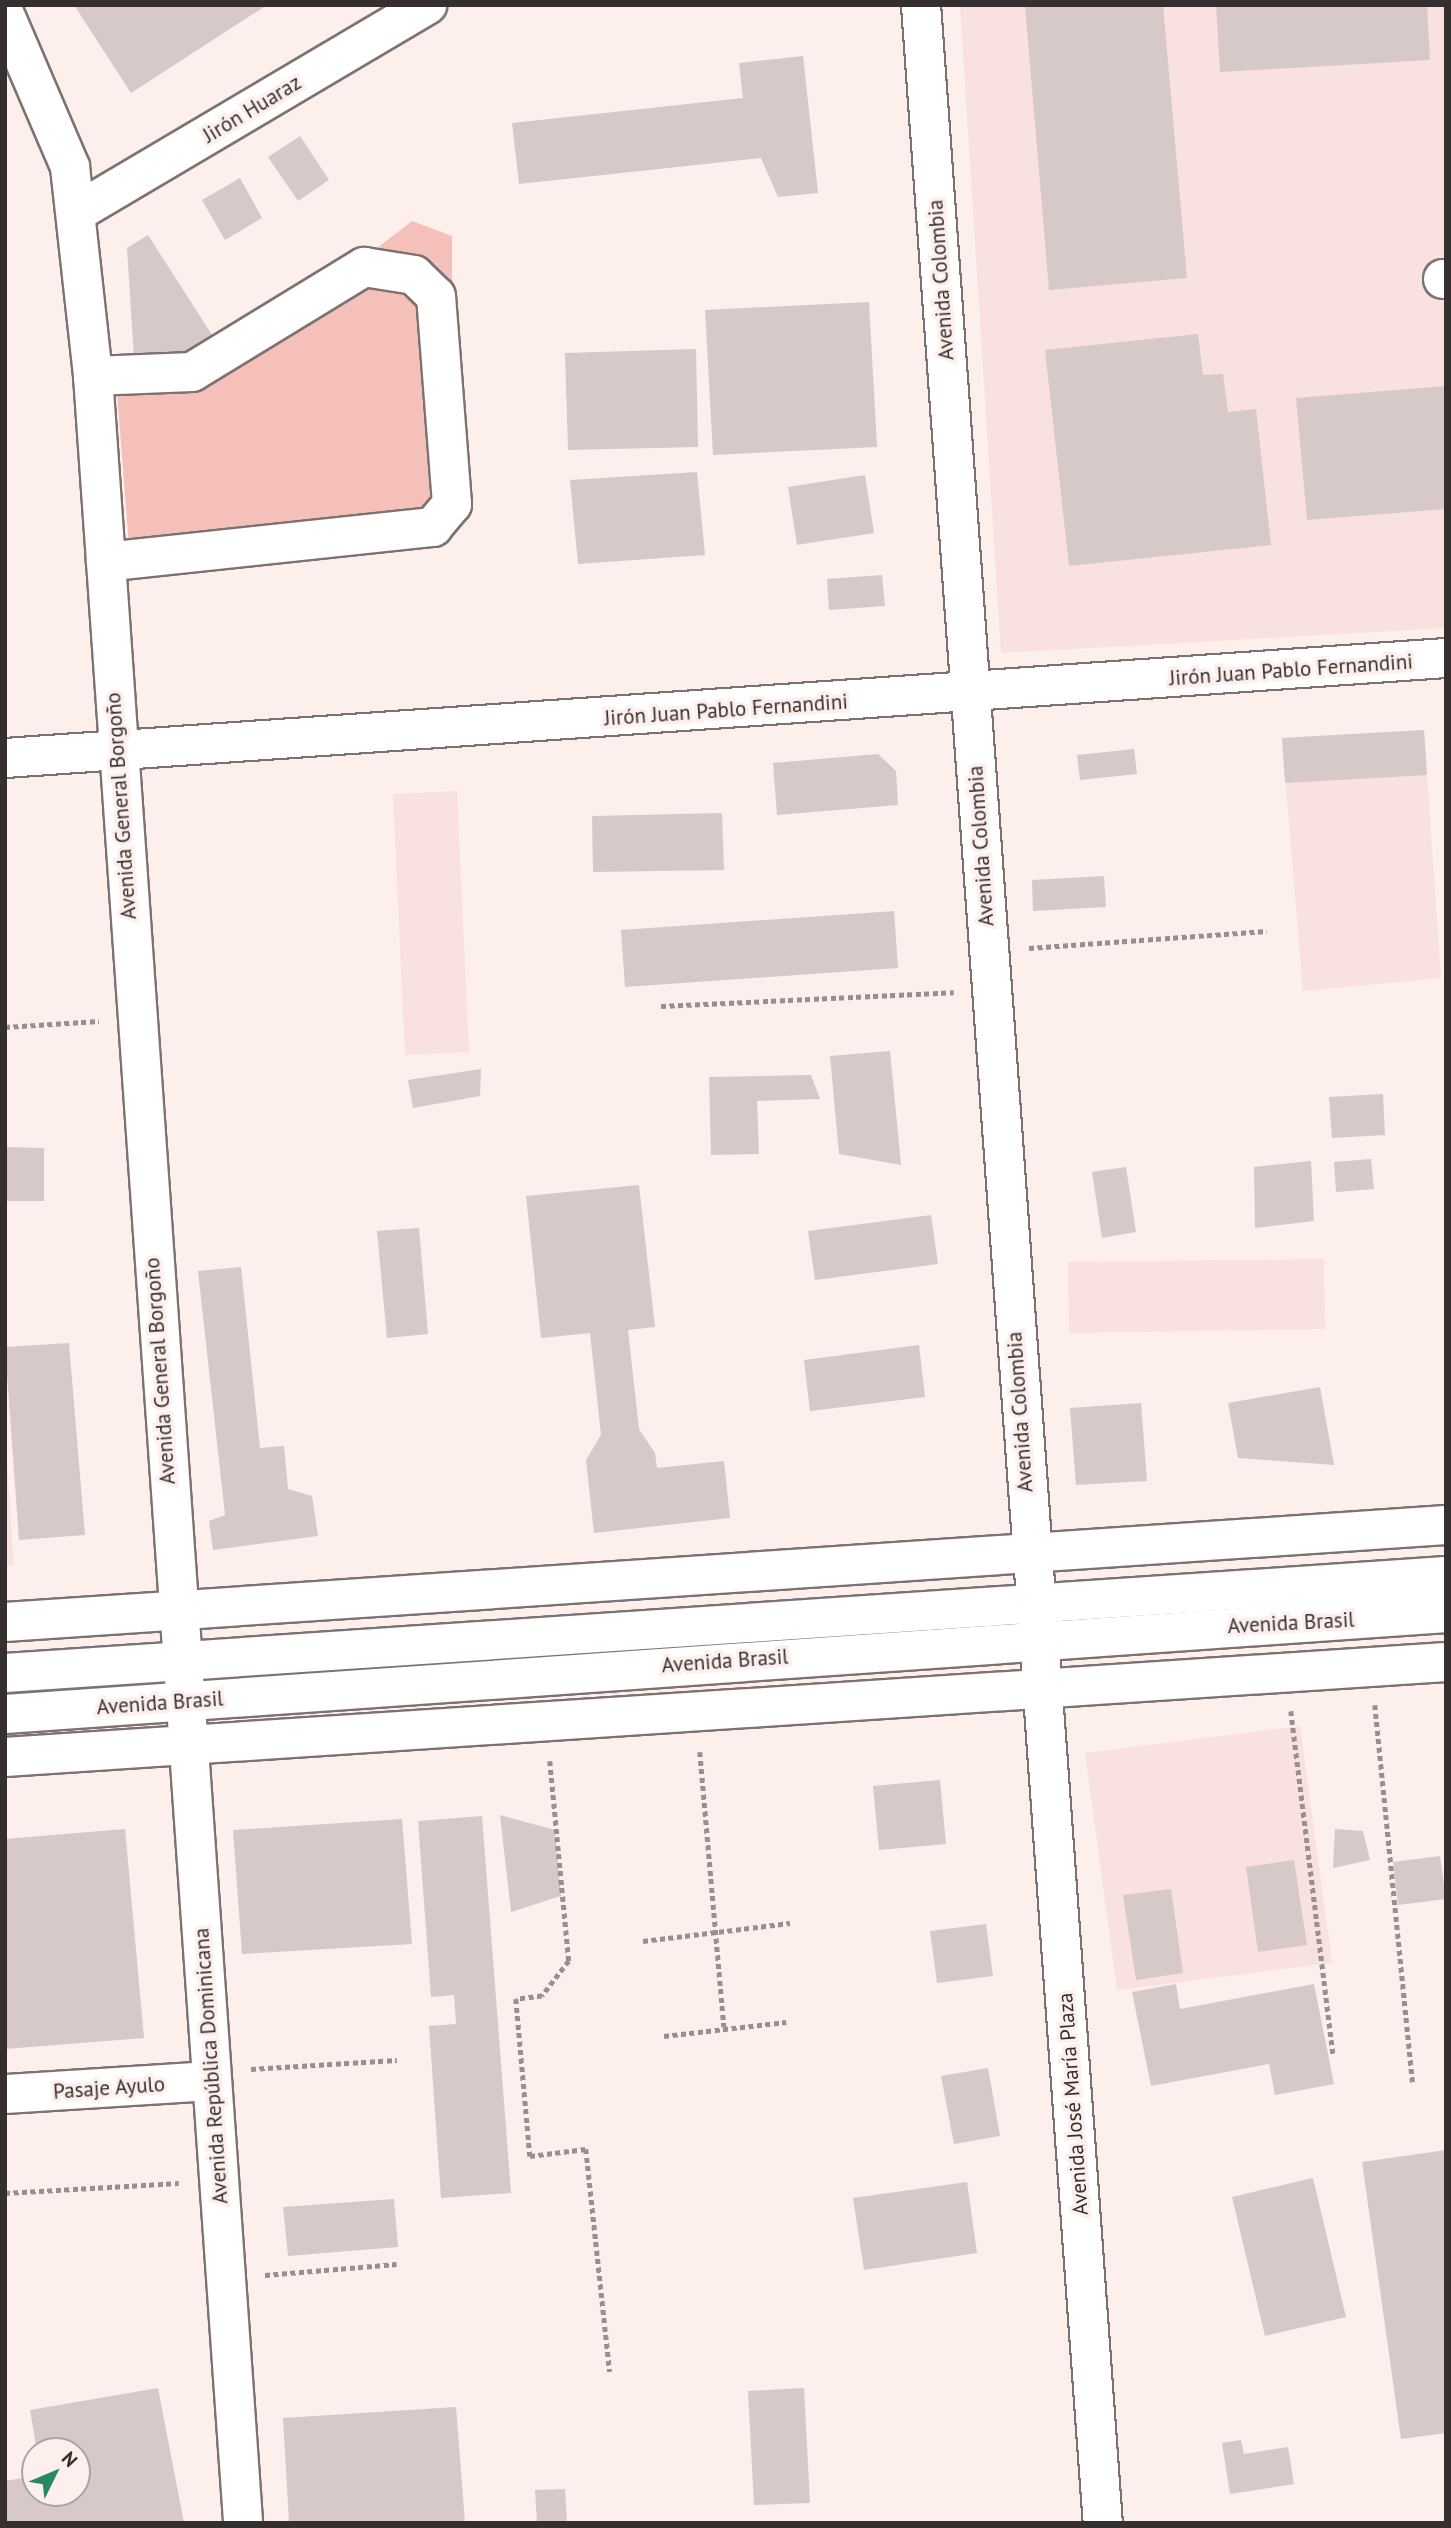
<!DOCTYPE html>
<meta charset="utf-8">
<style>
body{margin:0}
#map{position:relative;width:1451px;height:2528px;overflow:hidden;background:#fdefec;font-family:"PT Sans",sans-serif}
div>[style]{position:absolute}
.built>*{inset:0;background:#f8e1de}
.green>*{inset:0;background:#f5c0b9}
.building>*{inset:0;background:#d7c9c7}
.path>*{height:4.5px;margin-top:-2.25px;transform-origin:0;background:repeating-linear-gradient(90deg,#99908e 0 5px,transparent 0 8.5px)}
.roads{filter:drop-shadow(2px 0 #7e7270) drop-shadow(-2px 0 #7e7270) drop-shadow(0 2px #7e7270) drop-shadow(0 -2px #7e7270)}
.minor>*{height:38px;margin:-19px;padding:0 19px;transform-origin:19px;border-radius:19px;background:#fff}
.major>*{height:38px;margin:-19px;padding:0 19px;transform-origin:19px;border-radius:19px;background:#fff}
span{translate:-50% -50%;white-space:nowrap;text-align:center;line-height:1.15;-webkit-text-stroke:7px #fdefec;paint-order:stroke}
.street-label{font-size:21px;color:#35302f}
.frame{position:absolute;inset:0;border:7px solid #35302f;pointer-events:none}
.north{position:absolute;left:21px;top:2437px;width:70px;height:70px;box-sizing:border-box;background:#fdefec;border:2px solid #ada3a0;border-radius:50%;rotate:47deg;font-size:19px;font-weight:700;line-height:28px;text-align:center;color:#35302f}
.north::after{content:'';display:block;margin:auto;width:24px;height:32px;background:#288861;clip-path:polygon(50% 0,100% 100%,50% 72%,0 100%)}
</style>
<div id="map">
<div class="built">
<div style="clip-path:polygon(960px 5px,1446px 5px,1446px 628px,1001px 653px)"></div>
<div style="clip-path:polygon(1424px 730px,1441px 978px,1303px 991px,1282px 738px)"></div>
<div style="clip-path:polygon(457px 791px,469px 1052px,405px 1055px,393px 794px)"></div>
<div style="clip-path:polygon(1324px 1259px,1325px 1329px,1069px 1333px,1068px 1262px)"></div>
<div style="clip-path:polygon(5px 1435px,14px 1565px,5px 1565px)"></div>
<div style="clip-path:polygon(1300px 1726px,1332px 1963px,1117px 1990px,1085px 1753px)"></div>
</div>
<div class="green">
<div style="clip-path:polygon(412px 221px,452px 236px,452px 302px,372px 252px)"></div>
<div style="clip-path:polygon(371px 283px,388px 284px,420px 308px,437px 490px,427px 507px,414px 520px,129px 546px,117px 392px,211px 385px)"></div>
</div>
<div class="building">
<div style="clip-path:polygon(74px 5px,267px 5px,131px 93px)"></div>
<div style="clip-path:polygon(1025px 5px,1163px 5px,1187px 278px,1049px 290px)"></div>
<div style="clip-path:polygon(1216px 5px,1427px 5px,1430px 60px,1220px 72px)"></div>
<div style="clip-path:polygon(803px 56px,818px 193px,778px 197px,761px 158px,519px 184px,512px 123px,743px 98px,739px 63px)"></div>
<div style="clip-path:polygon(300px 136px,329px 180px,298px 201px,268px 157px)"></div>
<div style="clip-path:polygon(240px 178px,262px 218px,225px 240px,202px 200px)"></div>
<div style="clip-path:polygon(148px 235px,214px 338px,186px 356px,134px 358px,127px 248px)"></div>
<div style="clip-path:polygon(869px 302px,877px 447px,713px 455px,705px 310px)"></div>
<div style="clip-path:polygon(1198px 334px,1203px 375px,1223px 374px,1228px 412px,1256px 409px,1271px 545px,1069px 566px,1045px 350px)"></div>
<div style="clip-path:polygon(696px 349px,698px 447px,568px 450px,565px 353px)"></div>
<div style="clip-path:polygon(1446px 386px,1446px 509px,1307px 520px,1296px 398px)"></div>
<div style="clip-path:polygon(697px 472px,705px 555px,578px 564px,570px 480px)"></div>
<div style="clip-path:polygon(865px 475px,874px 533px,797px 545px,788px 487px)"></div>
<div style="clip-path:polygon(882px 575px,885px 606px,829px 610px,827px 579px)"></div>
<div style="clip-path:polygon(1424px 730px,1427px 775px,1285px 783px,1282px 738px)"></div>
<div style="clip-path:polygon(1134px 749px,1137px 774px,1080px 780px,1077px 755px)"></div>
<div style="clip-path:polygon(878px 754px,896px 771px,898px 805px,777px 815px,773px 763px)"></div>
<div style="clip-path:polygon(722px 813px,724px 870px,593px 872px,592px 816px)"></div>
<div style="clip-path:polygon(1104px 876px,1106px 907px,1033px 911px,1032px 880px)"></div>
<div style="clip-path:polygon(894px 911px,898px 968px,625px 987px,621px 930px)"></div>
<div style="clip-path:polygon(890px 1051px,901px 1165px,839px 1154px,830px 1056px)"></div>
<div style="clip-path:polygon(481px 1069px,480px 1096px,413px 1108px,408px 1080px)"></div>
<div style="clip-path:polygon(811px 1075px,820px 1099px,757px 1101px,759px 1154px,711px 1155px,709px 1077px)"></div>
<div style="clip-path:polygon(1383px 1094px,1385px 1135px,1332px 1138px,1329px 1097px)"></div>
<div style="clip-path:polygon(5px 1147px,44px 1148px,44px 1201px,5px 1201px)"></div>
<div style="clip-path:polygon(1371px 1159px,1374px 1189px,1336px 1192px,1334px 1162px)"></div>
<div style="clip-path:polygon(1311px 1161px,1314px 1221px,1255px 1228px,1254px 1167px)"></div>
<div style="clip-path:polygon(1126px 1167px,1136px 1232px,1102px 1238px,1092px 1172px)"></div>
<div style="clip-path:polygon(639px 1185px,655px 1327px,628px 1330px,639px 1429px,655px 1453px,657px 1468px,724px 1461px,730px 1518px,594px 1533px,586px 1460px,601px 1435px,590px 1333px,541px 1338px,526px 1196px)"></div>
<div style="clip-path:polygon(931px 1215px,938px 1264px,815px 1280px,808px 1231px)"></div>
<div style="clip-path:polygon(419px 1228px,428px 1334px,387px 1338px,377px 1231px)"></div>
<div style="clip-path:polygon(241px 1267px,260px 1448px,284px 1446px,288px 1489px,312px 1496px,318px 1536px,213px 1550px,209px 1521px,225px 1515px,198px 1271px)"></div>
<div style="clip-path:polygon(69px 1343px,85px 1535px,19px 1540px,5px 1347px)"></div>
<div style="clip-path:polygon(919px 1345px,925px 1397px,810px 1411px,804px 1360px)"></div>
<div style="clip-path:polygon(1320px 1387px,1334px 1465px,1238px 1458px,1228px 1403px)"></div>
<div style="clip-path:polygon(1141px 1403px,1147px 1481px,1076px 1485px,1070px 1408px)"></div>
<div style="clip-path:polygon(940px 1780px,946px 1844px,879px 1850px,873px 1786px)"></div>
<div style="clip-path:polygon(500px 1815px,555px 1830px,561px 1896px,511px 1912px)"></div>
<div style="clip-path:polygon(482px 1816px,511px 2193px,441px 2198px,429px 2026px,456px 2024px,454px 1995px,431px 1997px,418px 1821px)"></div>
<div style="clip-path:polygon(402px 1819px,412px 1944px,242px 1954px,233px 1830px)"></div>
<div style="clip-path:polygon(125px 1829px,144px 2038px,5px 2049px,5px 1839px)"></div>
<div style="clip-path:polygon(1335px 1829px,1363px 1831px,1370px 1860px,1333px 1868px)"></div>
<div style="clip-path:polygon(1440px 1856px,1446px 1899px,1398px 1905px,1393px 1862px)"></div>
<div style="clip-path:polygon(1294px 1860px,1307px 1945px,1258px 1952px,1246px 1867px)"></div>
<div style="clip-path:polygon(1171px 1889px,1183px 1973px,1136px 1980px,1123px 1895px)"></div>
<div style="clip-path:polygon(986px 1924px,993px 1976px,937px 1983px,930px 1931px)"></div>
<div style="clip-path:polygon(1176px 1984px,1180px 2009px,1314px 1984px,1334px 2084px,1275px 2095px,1269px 2064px,1151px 2086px,1132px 1992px)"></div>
<div style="clip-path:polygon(988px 2068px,1000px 2136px,954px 2144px,941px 2076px)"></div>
<div style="clip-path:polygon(1446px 2150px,1446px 2433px,1401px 2439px,1362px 2162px)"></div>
<div style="clip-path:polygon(1313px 2178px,1346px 2317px,1265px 2336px,1232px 2197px)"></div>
<div style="clip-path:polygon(967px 2182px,977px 2253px,864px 2270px,853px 2198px)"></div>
<div style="clip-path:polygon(394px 2199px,398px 2247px,288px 2256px,283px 2207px)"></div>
<div style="clip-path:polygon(158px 2388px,184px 2523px,5px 2523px,5px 2481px,35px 2476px,35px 2493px,77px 2493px,77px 2451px,37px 2451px,30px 2410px)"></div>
<div style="clip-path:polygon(804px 2388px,810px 2503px,754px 2505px,748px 2391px)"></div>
<div style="clip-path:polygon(456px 2407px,465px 2523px,289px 2522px,283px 2418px)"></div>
<div style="clip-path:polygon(1241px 2440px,1244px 2454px,1288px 2447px,1294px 2484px,1230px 2494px,1222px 2443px)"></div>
<div style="clip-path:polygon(565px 2489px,567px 2523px,537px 2523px,535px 2490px)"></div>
</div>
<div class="path">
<div style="left:1029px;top:948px;width:238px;rotate:-4.1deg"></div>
<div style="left:661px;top:1006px;width:293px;rotate:-2.7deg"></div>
<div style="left:5px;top:1027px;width:94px;rotate:-3.7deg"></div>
<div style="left:1375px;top:1705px;width:381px;rotate:84.3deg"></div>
<div style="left:1291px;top:1711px;width:346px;rotate:83deg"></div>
<div style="left:700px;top:1752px;width:276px;rotate:85deg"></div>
<div style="left:550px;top:1761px;width:201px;rotate:84.6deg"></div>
<div style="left:569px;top:1961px;width:44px;rotate:127.6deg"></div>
<div style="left:542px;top:1996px;width:26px;rotate:173deg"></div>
<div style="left:516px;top:1999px;width:158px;rotate:84.9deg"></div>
<div style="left:530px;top:2156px;width:56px;rotate:-7.1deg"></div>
<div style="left:586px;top:2149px;width:224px;rotate:83.9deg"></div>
<div style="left:643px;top:1941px;width:148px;rotate:-7deg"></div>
<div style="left:664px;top:2036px;width:123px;rotate:-6.5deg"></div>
<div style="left:251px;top:2069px;width:146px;rotate:-3.5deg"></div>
<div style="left:5px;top:2193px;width:174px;rotate:-3.3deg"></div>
<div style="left:265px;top:2275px;width:132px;rotate:-4.8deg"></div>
</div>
<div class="roads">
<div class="minor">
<div style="left:921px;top:5px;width:2525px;rotate:85.87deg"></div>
<div style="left:5px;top:15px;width:165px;rotate:66.8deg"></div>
<div style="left:70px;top:167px;width:210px;rotate:83.7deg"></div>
<div style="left:93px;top:376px;width:2152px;rotate:86deg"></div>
<div style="left:77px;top:212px;width:407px;rotate:-30.6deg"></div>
<div style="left:1443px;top:279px;width:3px"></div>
<div style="left:93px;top:376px;width:99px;rotate:-2.3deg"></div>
<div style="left:192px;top:372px;width:202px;rotate:-31.4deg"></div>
<div style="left:364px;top:267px;width:51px;rotate:9.1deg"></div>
<div style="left:414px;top:275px;width:30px;rotate:44deg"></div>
<div style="left:436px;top:296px;width:209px;rotate:85.6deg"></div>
<div style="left:452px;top:504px;width:30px;rotate:130deg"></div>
<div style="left:433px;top:527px;width:329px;rotate:173.9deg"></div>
<div style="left:5px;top:758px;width:1444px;rotate:-3.97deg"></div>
<div style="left:5px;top:1673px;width:1444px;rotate:-3.85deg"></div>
<div style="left:5px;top:1714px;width:1445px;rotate:-4.01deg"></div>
<div style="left:5px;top:2094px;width:207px;rotate:-3.6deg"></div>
</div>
<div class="major">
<div style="left:5px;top:1622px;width:1444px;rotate:-3.85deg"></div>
<div style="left:5px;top:1757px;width:1444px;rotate:-3.77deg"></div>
</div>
</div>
<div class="street-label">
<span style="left:252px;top:109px;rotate:-31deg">Jirón Huaraz</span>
<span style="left:941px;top:280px;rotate:-94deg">Avenida Colombia</span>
<span style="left:1291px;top:670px;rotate:-4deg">Jirón Juan Pablo Fernandini</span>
<span style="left:726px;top:710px;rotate:-4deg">Jirón Juan Pablo Fernandini</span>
<span style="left:121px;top:806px;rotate:-94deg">Avenida General Borgoño</span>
<span style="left:981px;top:846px;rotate:-94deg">Avenida Colombia</span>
<span style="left:160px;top:1371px;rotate:-94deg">Avenida General Borgoño</span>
<span style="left:1020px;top:1412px;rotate:-94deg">Avenida Colombia</span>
<span style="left:1291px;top:1623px;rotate:-3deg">Avenida Brasil</span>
<span style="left:725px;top:1661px;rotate:-4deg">Avenida Brasil</span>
<span style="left:160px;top:1703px;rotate:-4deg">Avenida Brasil</span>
<span style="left:211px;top:2066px;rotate:-94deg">Avenida República Dominicana</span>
<span style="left:109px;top:2088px;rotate:-4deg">Pasaje Ayulo</span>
<span style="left:1073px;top:2104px;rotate:-94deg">Avenida José María Plaza</span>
</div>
<div class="frame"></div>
<div class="north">N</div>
</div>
